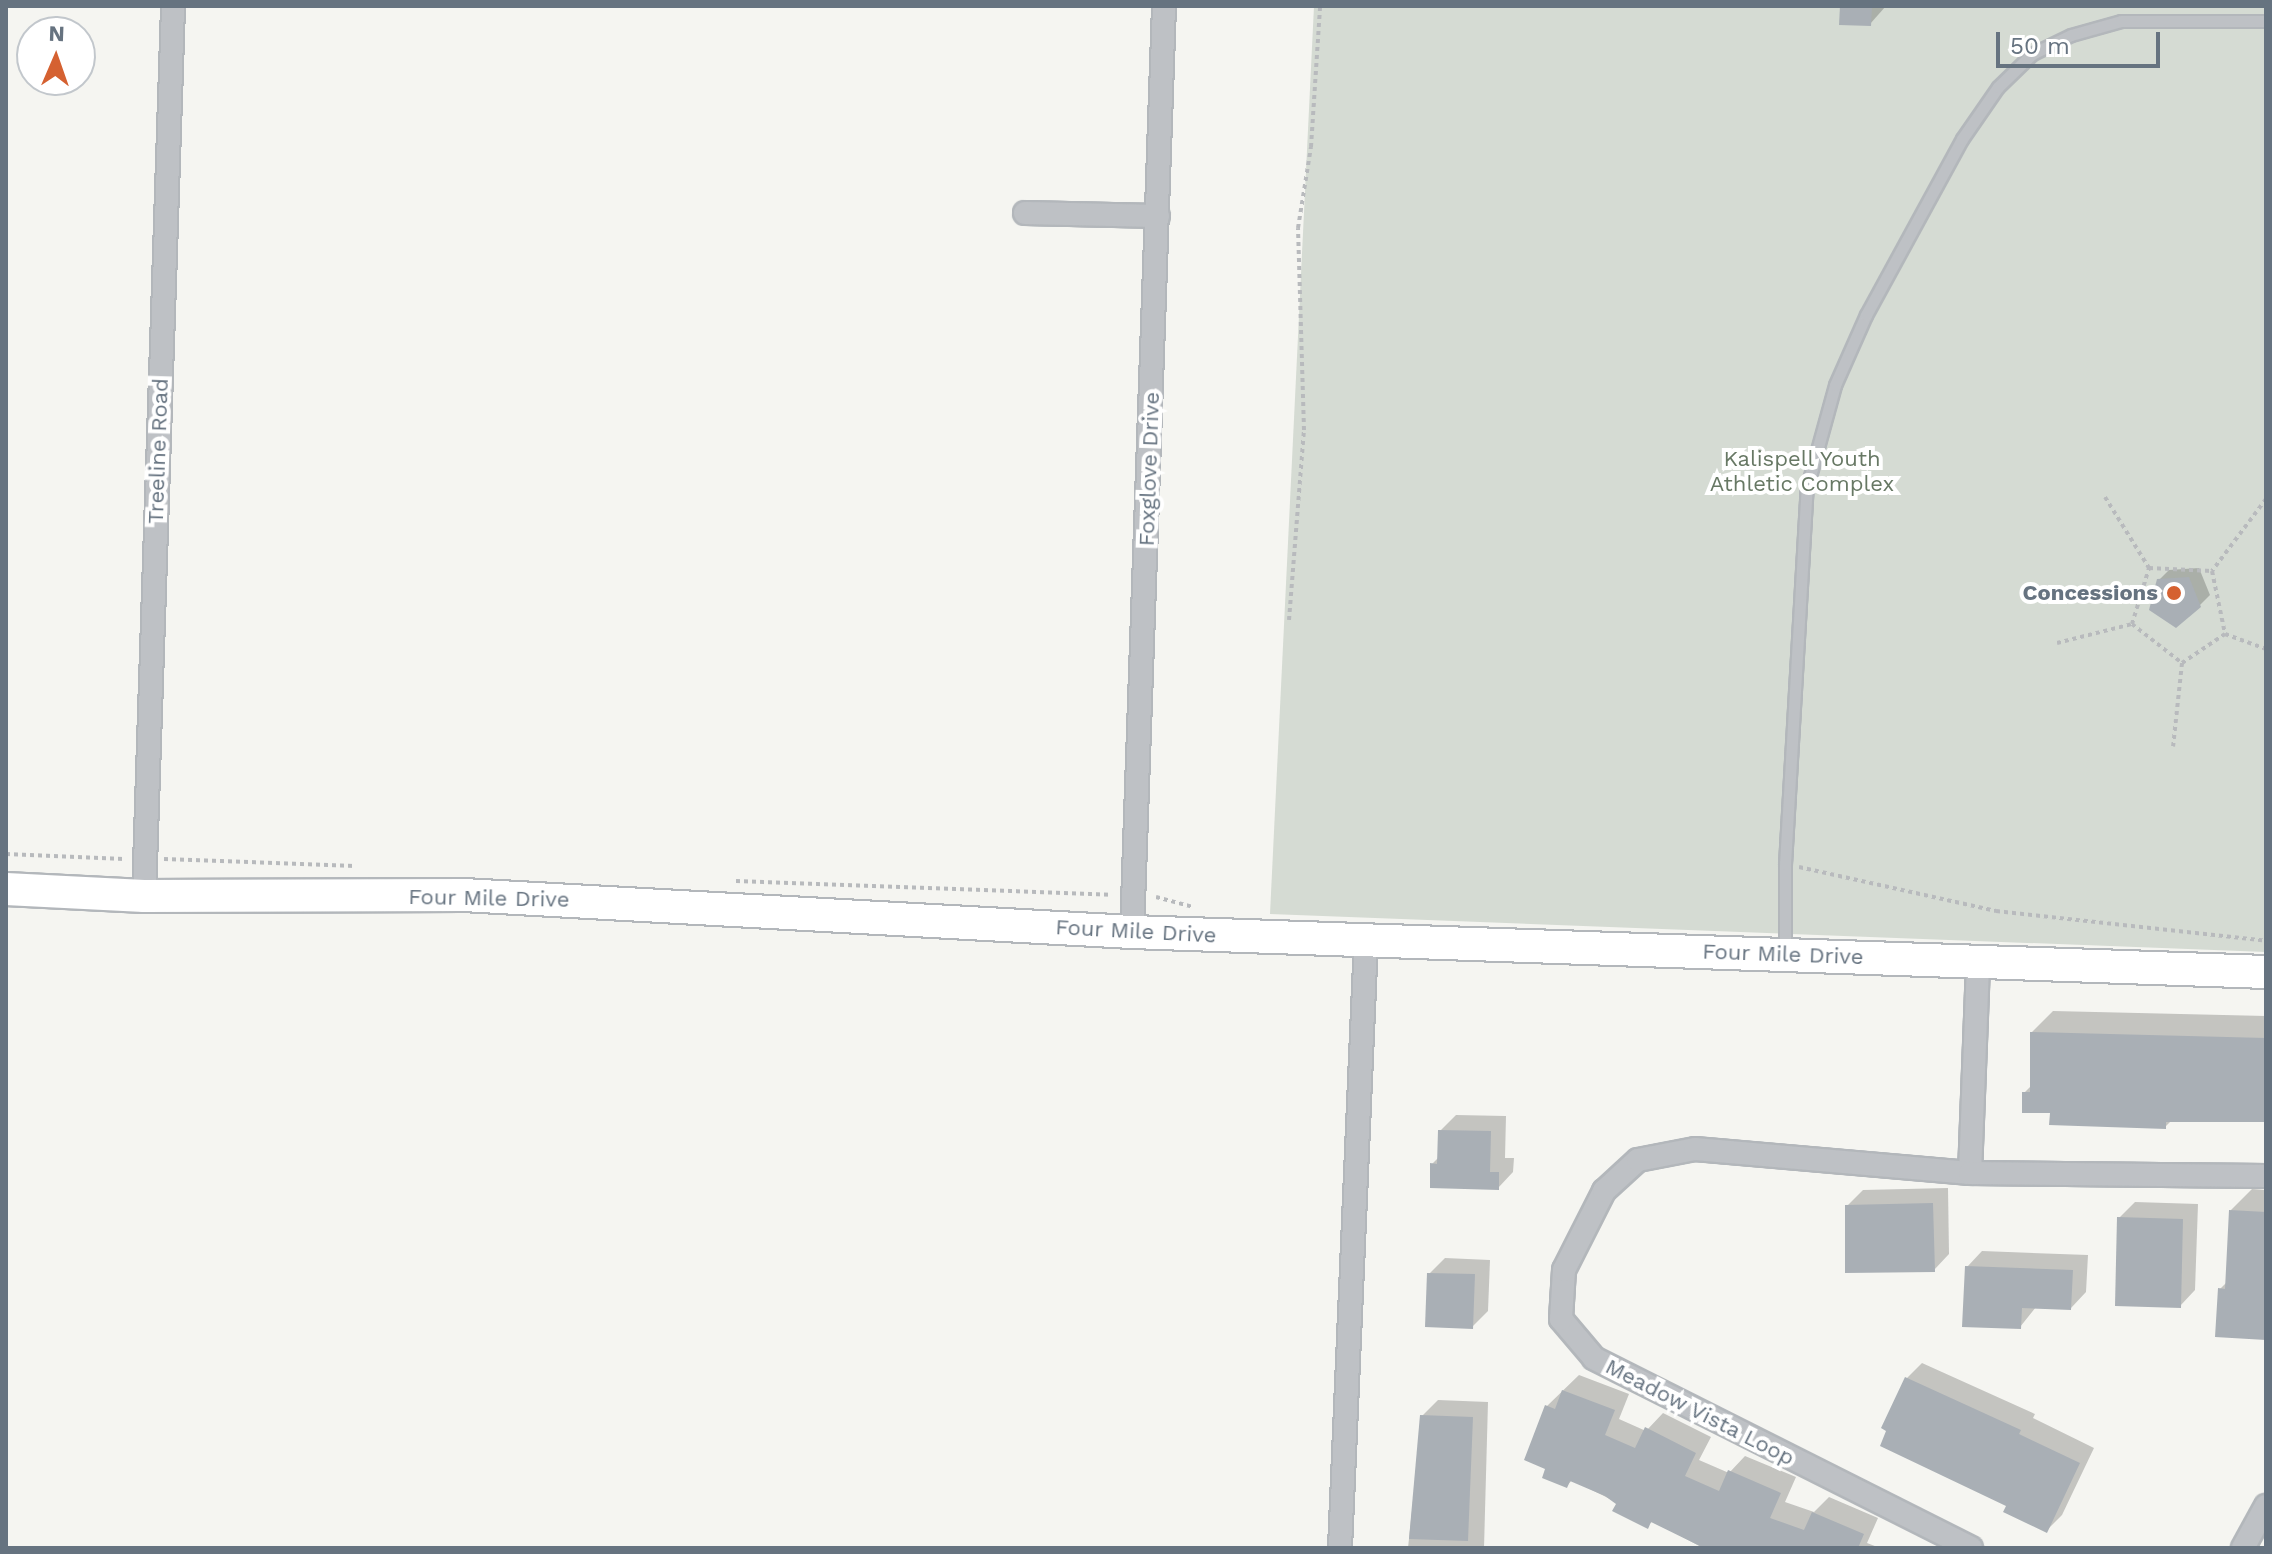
<!DOCTYPE html>
<style>
body{margin:0}
#map{position:relative;width:2272px;height:1554px;overflow:hidden;background:#f5f5f1;font-family:"Work Sans",sans-serif}
div>[style]{position:absolute}
.green>*{inset:0;background:#d5dbd3}
.shadow>*{inset:0;background:#0003}
.building>*{inset:0;background:#a9afb5}
.path>*{height:4px;margin-top:-2px;transform-origin:0;background:repeating-linear-gradient(90deg,#b8babd 0 4px,transparent 0 8px)}
.roads{filter:drop-shadow(2px 0 #b3b7bb) drop-shadow(-2px 0 #b3b7bb) drop-shadow(0 2px #b3b7bb) drop-shadow(0 -2px #b3b7bb)}
.lane>*{height:11px;margin:-5.5px;padding:0 5.5px;transform-origin:5.5px;border-radius:5.5px;background:#bec1c5}
.street>*{height:22px;margin:-11px;padding:0 11px;transform-origin:11px;border-radius:11px;background:#bec1c5}
.secondary>*{height:32px;margin:-16px;padding:0 16px;transform-origin:16px;border-radius:16px;background:#fff}
.dots>*{width:22px;height:22px;translate:-50% -50%;box-sizing:border-box;border:4px solid #fff;border-radius:50%}
span{translate:-50% -50%;white-space:nowrap;text-align:center;line-height:1.15;-webkit-text-stroke:8px #fff;paint-order:stroke}
.street-label{font-size:22px;color:#667380}
.park-label{font-size:22px;color:#677864}
.poi-label{font-size:22px;color:#667380;font-weight:700}
.right{translate:-100% -50%;text-align:right}
.frame{position:absolute;inset:0;border:8px solid #667380;pointer-events:none}
.north{position:absolute;left:16px;top:16px;width:80px;height:80px;box-sizing:border-box;background:#fff;border:2px solid #c2c7cc;border-radius:50%;rotate:2deg;font-size:22px;font-weight:700;line-height:32px;text-align:center;color:#667380}
.north::after{content:'';display:block;margin:auto;width:28px;height:36px;background:#d56131;clip-path:polygon(50% 0,100% 100%,50% 72%,0 100%)}
.scale{position:absolute;left:1996px;top:32px;width:164px;height:36px;box-sizing:border-box;border:4px solid #667380;border-top:0;padding-left:10px;font-size:24px;line-height:28px;white-space:nowrap;color:#667380;-webkit-text-stroke:6px #fff;paint-order:stroke}
</style>
<div id="map">
<div class="green">
<div style="clip-path:polygon(1314px 6px,2266px 6px,2266px 952px,1270px 914px)"></div>
</div>
<div class="shadow">
<div style="clip-path:polygon(1842px 6px,1886px 6px,1870px 24px)"></div>
<div style="clip-path:polygon(2199px 568px,2210px 595px,2199px 606px,2159px 580px,2169px 570px)"></div>
<div style="clip-path:polygon(2053px 1011px,2266px 1016px,2266px 1121px,2172px 1120px,2165px 1127px,2052px 1111px,2024px 1093px,2032px 1085px,2032px 1032px)"></div>
<div style="clip-path:polygon(1456px 1115px,1506px 1116px,1505px 1158px,1514px 1158px,1513px 1172px,1498px 1188px,1432px 1164px,1439px 1157px,1440px 1131px)"></div>
<div style="clip-path:polygon(1948px 1188px,1949px 1254px,1934px 1270px,1847px 1206px,1863px 1190px)"></div>
<div style="clip-path:polygon(2252px 1189px,2266px 1190px,2266px 1338px,2220px 1289px,2228px 1281px,2231px 1210px)"></div>
<div style="clip-path:polygon(2135px 1202px,2198px 1204px,2195px 1290px,2180px 1306px,2119px 1218px)"></div>
<div style="clip-path:polygon(1982px 1251px,2088px 1255px,2086px 1292px,2071px 1308px,2036px 1307px,2020px 1327px,1967px 1267px)"></div>
<div style="clip-path:polygon(1445px 1258px,1490px 1260px,1488px 1311px,1472px 1327px,1429px 1274px)"></div>
<div style="clip-path:polygon(1922px 1363px,2035px 1414px,2033px 1418px,2094px 1448px,2062px 1515px,2047px 1530px,2009px 1505px,1906px 1379px)"></div>
<div style="clip-path:polygon(1579px 1375px,1629px 1394px,1619px 1419px,1646px 1431px,1663px 1413px,1711px 1437px,1699px 1460px,1729px 1473px,1745px 1456px,1796px 1477px,1785px 1502px,1814px 1512px,1829px 1497px,1878px 1518px,1867px 1543px,1880px 1548px,1703px 1548px,1653px 1521px,1647px 1526px,1618px 1503px,1572px 1480px,1567px 1486px,1548px 1468px,1547px 1406px)"></div>
<div style="clip-path:polygon(1438px 1400px,1488px 1402px,1484px 1548px,1408px 1548px,1422px 1416px)"></div>
</div>
<div class="building">
<div style="clip-path:polygon(1840px 6px,1872px 6px,1871px 26px,1839px 25px)"></div>
<div style="clip-path:polygon(2189px 577px,2201px 607px,2176px 628px,2149px 610px,2157px 579px)"></div>
<div style="clip-path:polygon(2030px 1032px,2266px 1038px,2266px 1122px,2166px 1122px,2166px 1129px,2049px 1125px,2050px 1113px,2022px 1113px,2022px 1092px,2030px 1092px)"></div>
<div style="clip-path:polygon(1438px 1130px,1491px 1131px,1490px 1172px,1499px 1172px,1499px 1190px,1430px 1188px,1430px 1163px,1437px 1164px)"></div>
<div style="clip-path:polygon(1933px 1203px,1935px 1272px,1845px 1273px,1845px 1205px)"></div>
<div style="clip-path:polygon(2229px 1210px,2266px 1212px,2266px 1340px,2215px 1337px,2218px 1288px,2225px 1289px)"></div>
<div style="clip-path:polygon(2117px 1217px,2183px 1219px,2181px 1308px,2115px 1306px)"></div>
<div style="clip-path:polygon(1965px 1266px,2073px 1270px,2071px 1310px,2022px 1308px,2021px 1329px,1962px 1327px)"></div>
<div style="clip-path:polygon(1427px 1273px,1475px 1274px,1473px 1329px,1425px 1327px)"></div>
<div style="clip-path:polygon(1905px 1377px,2021px 1430px,2019px 1434px,2080px 1463px,2047px 1533px,2003px 1512px,2006px 1506px,1880px 1446px,1886px 1431px,1881px 1428px)"></div>
<div style="clip-path:polygon(1562px 1390px,1615px 1410px,1605px 1435px,1635px 1448px,1645px 1427px,1696px 1453px,1685px 1476px,1719px 1491px,1728px 1470px,1781px 1493px,1770px 1518px,1804px 1530px,1812px 1512px,1864px 1534px,1858px 1548px,1704px 1548px,1651px 1522px,1648px 1529px,1612px 1511px,1616px 1504px,1605px 1496px,1570px 1481px,1567px 1488px,1542px 1478px,1545px 1469px,1524px 1460px,1545px 1405px,1555px 1409px)"></div>
<div style="clip-path:polygon(1420px 1415px,1473px 1417px,1468px 1541px,1409px 1539px)"></div>
</div>
<div class="path">
<div style="left:2105px;top:497px;width:84px;rotate:58.2deg"></div>
<div style="left:2149px;top:568px;width:63px;rotate:2.7deg"></div>
<div style="left:2266px;top:499px;width:90px;rotate:126.9deg"></div>
<div style="left:2212px;top:571px;width:64px;rotate:78.3deg"></div>
<div style="left:2225px;top:634px;width:44px;rotate:20.1deg"></div>
<div style="left:1289px;top:620px;width:191px;rotate:-85.5deg"></div>
<div style="left:1304px;top:430px;width:202px;rotate:-91.7deg"></div>
<div style="left:1298px;top:228px;width:82px;rotate:-80.9deg"></div>
<div style="left:1311px;top:147px;width:141px;rotate:-86.3deg"></div>
<div style="left:2132px;top:624px;width:63px;rotate:38deg"></div>
<div style="left:2182px;top:663px;width:84px;rotate:96.1deg"></div>
<div style="left:2057px;top:643px;width:77px;rotate:-14.2deg"></div>
<div style="left:2132px;top:624px;width:59px;rotate:-73.1deg"></div>
<div style="left:2182px;top:663px;width:52px;rotate:-34deg"></div>
<div style="left:6px;top:854px;width:118px;rotate:2.4deg"></div>
<div style="left:164px;top:859px;width:191px;rotate:2.1deg"></div>
<div style="left:1799px;top:867px;width:202px;rotate:12.6deg"></div>
<div style="left:1996px;top:911px;width:272px;rotate:6.3deg"></div>
<div style="left:736px;top:881px;width:375px;rotate:2.1deg"></div>
<div style="left:1156px;top:897px;width:38px;rotate:15deg"></div>
</div>
<div class="roads">
<div class="lane">
<div style="left:1785px;top:953px;width:89px;rotate:-90deg"></div>
<div style="left:1785px;top:864px;width:378px;rotate:-86.7deg"></div>
<div style="left:1807px;top:487px;width:106px;rotate:-74.6deg"></div>
<div style="left:1835px;top:385px;width:77px;rotate:-66.1deg"></div>
<div style="left:1866px;top:315px;width:200px;rotate:-61.4deg"></div>
<div style="left:1962px;top:139px;width:63px;rotate:-55.3deg"></div>
<div style="left:1998px;top:87px;width:47px;rotate:-44.1deg"></div>
<div style="left:2032px;top:54px;width:43px;rotate:-26deg"></div>
<div style="left:2071px;top:35px;width:52px;rotate:-15.6deg"></div>
<div style="left:2121px;top:21px;width:145px"></div>
</div>
<div class="street">
<div style="left:1025px;top:213px;width:133px;rotate:1.3deg"></div>
<div style="left:144px;top:896px;width:890px;rotate:-88.13deg"></div>
<div style="left:1132px;top:932px;width:927px;rotate:-88.02deg"></div>
<div style="left:1970px;top:1173px;width:212px;rotate:-87.8deg"></div>
<div style="left:1340px;top:1548px;width:608px;rotate:-87.55deg"></div>
<div style="left:1971px;top:1548px;width:422px;rotate:-153.3deg"></div>
<div style="left:1594px;top:1358px;width:51px;rotate:-130.2deg"></div>
<div style="left:1561px;top:1319px;width:49px;rotate:-86.5deg"></div>
<div style="left:1564px;top:1270px;width:89px;rotate:-63.1deg"></div>
<div style="left:1604px;top:1191px;width:46px;rotate:-42.4deg"></div>
<div style="left:1638px;top:1160px;width:58px;rotate:-10.9deg"></div>
<div style="left:1695px;top:1149px;width:276px;rotate:5deg"></div>
<div style="left:1970px;top:1173px;width:296px;rotate:0.6deg"></div>
<div style="left:2243px;top:1548px;width:48px;rotate:-61.3deg"></div>
</div>
<div class="secondary">
<div style="left:6px;top:889px;width:138px;rotate:2.9deg"></div>
<div style="left:144px;top:896px;width:319px;rotate:-0.2deg"></div>
<div style="left:463px;top:895px;width:670px;rotate:3.17deg"></div>
<div style="left:1132px;top:932px;width:1135px;rotate:2.02deg"></div>
</div>
</div>
<div class="dots">
<div style="left:2174px;top:593px;background:#d56131"></div>
</div>
<div class="street-label">
<span style="left:158px;top:451px;rotate:-88deg">Treeline Road</span>
<span style="left:1149px;top:469px;rotate:-88deg">Foxglove Drive</span>
<span style="left:489px;top:898px;rotate:1deg">Four Mile Drive</span>
<span style="left:1136px;top:931px;rotate:3deg">Four Mile Drive</span>
<span style="left:1783px;top:954px;rotate:2deg">Four Mile Drive</span>
<span style="left:1700px;top:1412px;rotate:27deg">Meadow Vista Loop</span>
</div>
<div class="park-label">
<span style="left:1802px;top:471px">Kalispell Youth<br>Athletic Complex</span>
</div>
<div class="poi-label">
<span class="right" style="left:2158px;top:593px">Concessions</span>
</div>
<div class="frame"></div>
<div class="north">N</div>
<div class="scale">50 m</div>
</div>
